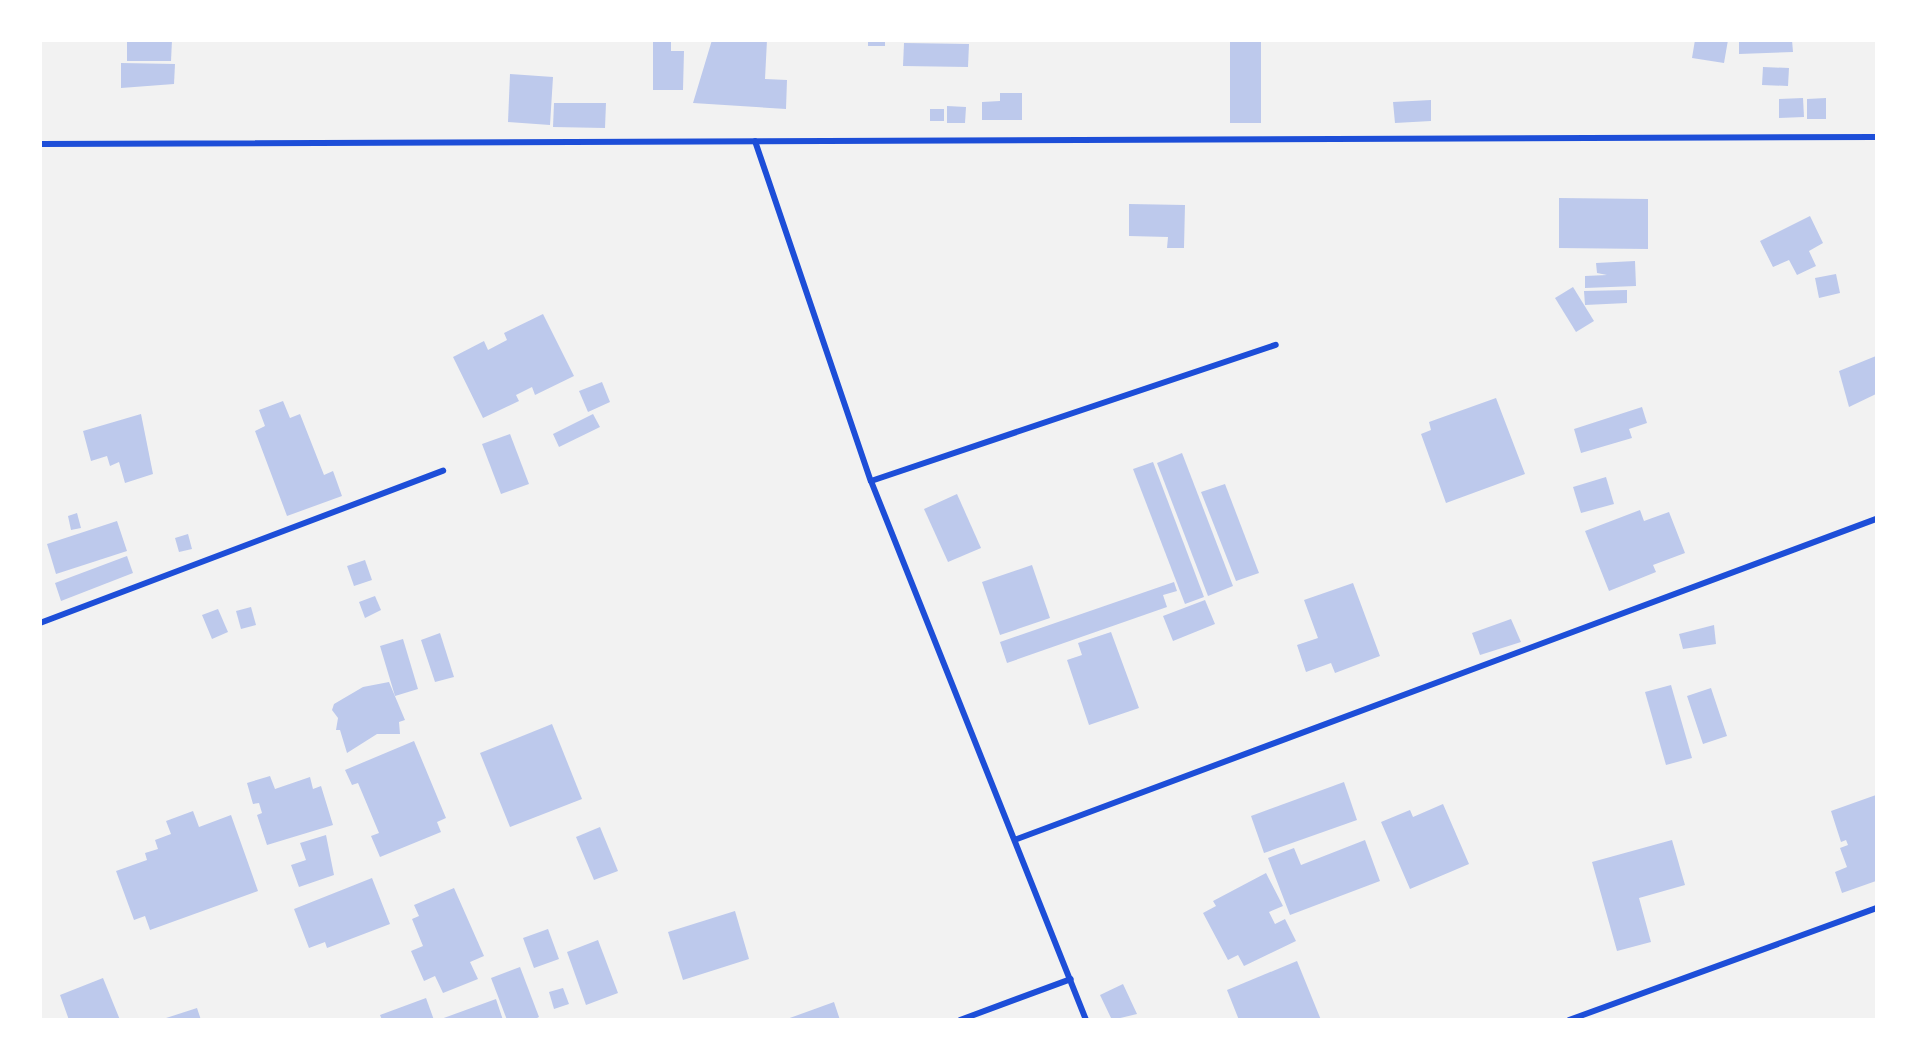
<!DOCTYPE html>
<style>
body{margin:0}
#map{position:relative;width:1917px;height:1060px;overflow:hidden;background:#f2f2f2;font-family:"Sofia Sans Condensed",sans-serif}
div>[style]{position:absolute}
.building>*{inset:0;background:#bdc9ec}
.minor>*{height:6px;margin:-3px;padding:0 3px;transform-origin:3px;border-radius:3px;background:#1d4ed8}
span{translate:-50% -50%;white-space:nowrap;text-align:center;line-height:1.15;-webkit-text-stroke:4.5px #fff;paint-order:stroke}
.frame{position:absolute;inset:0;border:42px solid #fff;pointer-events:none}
</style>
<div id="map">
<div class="building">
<div style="clip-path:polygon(127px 40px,172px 40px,171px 61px,127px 61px)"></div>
<div style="clip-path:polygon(653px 40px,671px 40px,671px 51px,684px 51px,683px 90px,653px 90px)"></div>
<div style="clip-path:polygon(712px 40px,767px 40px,765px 79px,787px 80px,786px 109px,693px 103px)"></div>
<div style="clip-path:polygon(868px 40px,885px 40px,885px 46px,868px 46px)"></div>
<div style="clip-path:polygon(1230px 40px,1261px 40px,1261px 123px,1230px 123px)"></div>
<div style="clip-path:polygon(1695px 40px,1728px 40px,1724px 63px,1692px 58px)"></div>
<div style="clip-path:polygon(1739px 40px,1792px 40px,1793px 52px,1739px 54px)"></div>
<div style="clip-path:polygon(904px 43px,969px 44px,968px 67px,903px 66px)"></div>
<div style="clip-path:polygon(121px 63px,175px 64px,174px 84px,121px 88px)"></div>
<div style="clip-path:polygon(1763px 67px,1789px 68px,1788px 86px,1762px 85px)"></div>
<div style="clip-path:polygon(510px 74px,553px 77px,550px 125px,508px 122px)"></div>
<div style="clip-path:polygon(1000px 93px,1022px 93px,1022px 120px,982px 120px,982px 102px,1000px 101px)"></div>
<div style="clip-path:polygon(1803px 98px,1804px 117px,1779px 118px,1779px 99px)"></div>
<div style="clip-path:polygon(1826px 98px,1826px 119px,1807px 119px,1807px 99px)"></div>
<div style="clip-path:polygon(1431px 100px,1431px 121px,1395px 123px,1393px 102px)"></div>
<div style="clip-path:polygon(554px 103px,606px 103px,605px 128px,553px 127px)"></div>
<div style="clip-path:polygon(947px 106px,966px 107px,965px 123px,947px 123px)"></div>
<div style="clip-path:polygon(930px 109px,944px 109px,944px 121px,930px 121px)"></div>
<div style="clip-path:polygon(1559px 198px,1648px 199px,1648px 249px,1559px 248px)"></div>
<div style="clip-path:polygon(1129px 204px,1185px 205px,1184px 248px,1167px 248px,1168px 237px,1129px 236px)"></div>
<div style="clip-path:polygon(1810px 216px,1823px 243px,1809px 251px,1816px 266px,1797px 275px,1789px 260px,1773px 267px,1760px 241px)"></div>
<div style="clip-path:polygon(1635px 261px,1636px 286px,1585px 288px,1585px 276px,1607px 275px,1597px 273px,1596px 263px)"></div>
<div style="clip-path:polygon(1836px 274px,1840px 293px,1819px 298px,1815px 278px)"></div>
<div style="clip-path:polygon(1573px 287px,1594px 321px,1576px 332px,1555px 298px)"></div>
<div style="clip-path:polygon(1627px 290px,1627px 303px,1585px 305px,1584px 291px)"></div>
<div style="clip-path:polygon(543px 314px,574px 376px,535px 395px,532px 387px,516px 395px,519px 401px,483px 418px,453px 357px,484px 341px,488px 350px,507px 340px,504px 333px)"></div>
<div style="clip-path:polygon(1876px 356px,1876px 394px,1849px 407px,1839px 371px)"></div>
<div style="clip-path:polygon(602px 382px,610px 402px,588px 412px,579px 391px)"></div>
<div style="clip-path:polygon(1496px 398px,1525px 474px,1446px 503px,1421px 434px,1431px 430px,1429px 422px)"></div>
<div style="clip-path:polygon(283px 401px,290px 418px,300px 414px,324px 475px,333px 471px,342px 496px,287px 516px,255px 431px,265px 426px,259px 410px)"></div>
<div style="clip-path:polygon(1642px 407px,1647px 423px,1629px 429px,1632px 438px,1581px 453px,1574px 429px)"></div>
<div style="clip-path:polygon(141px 414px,153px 474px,125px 483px,119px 462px,110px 466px,107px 456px,91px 461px,83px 431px)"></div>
<div style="clip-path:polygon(593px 414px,600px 427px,559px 447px,553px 434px)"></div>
<div style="clip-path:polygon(510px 434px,529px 484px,501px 494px,482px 444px)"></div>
<div style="clip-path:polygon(1182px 453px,1233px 586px,1208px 596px,1157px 463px)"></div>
<div style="clip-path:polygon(1153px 462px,1204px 597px,1185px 604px,1133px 469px)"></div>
<div style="clip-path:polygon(1606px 477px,1614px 504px,1581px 513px,1573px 487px)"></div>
<div style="clip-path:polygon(1225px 484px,1259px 573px,1236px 581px,1201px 492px)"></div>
<div style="clip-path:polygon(957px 494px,981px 548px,948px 562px,924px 509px)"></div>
<div style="clip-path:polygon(1640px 510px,1644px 521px,1669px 512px,1685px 553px,1653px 565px,1656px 572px,1609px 591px,1585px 531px)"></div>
<div style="clip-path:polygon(77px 513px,81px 528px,71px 530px,68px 516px)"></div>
<div style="clip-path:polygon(117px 521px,127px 551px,56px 574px,47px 544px)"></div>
<div style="clip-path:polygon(188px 534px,192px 549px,179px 552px,175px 538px)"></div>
<div style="clip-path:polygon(127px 556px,133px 573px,61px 601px,55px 583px)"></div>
<div style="clip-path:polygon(365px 560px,372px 580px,354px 586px,347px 566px)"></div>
<div style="clip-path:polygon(1032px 565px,1050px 618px,1000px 635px,982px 582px)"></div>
<div style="clip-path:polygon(1174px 582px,1177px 591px,1163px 595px,1167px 607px,1007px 663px,1000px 642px)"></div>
<div style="clip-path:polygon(1353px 583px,1380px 656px,1335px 673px,1331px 663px,1306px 672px,1297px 645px,1318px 638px,1304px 600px)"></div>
<div style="clip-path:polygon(375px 596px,381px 610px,365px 618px,359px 602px)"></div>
<div style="clip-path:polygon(1205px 600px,1215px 624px,1173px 641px,1163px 616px)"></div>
<div style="clip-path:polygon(251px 607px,256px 625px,241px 629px,236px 611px)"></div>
<div style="clip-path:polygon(218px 609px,228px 632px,212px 639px,202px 615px)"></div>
<div style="clip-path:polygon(1511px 619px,1521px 642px,1480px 655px,1472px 633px)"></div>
<div style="clip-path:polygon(1714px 625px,1716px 644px,1683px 649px,1679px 634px)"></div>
<div style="clip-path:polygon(1111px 632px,1139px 708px,1089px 725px,1067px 660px,1082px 655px,1078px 643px)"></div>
<div style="clip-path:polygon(440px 633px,454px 677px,435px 682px,421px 640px)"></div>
<div style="clip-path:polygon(403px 639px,418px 689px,395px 696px,380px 646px)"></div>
<div style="clip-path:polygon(389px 682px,405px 720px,399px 722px,400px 734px,377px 734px,347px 753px,340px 730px,336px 730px,338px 718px,332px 710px,334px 704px,363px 687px)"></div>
<div style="clip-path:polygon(1671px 685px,1692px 758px,1666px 765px,1645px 692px)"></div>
<div style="clip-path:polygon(1711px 688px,1727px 736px,1703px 744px,1687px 696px)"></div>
<div style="clip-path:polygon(552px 724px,582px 799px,510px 827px,480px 753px)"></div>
<div style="clip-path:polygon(414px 741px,446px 818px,437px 822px,441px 832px,380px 857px,371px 836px,379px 833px,358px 783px,352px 785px,345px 770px)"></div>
<div style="clip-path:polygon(270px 776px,275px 789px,310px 777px,313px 789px,321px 786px,333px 825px,267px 845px,257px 815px,262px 813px,259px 803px,253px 804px,247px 783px)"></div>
<div style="clip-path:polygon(1344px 782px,1357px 820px,1264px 853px,1251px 816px)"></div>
<div style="clip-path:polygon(1876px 795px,1876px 881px,1842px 893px,1835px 872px,1847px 867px,1840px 848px,1848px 845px,1846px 840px,1841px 842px,1831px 811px)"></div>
<div style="clip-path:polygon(1443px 804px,1469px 864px,1410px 889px,1381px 822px,1410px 810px,1413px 817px)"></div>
<div style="clip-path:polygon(193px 811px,199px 827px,231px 815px,258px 891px,150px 930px,145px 916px,134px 920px,116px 871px,147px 860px,145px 853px,158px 849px,155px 840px,171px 834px,166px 821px)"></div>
<div style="clip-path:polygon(600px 827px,618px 871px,594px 880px,576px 837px)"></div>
<div style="clip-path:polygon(326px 835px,334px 875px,299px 887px,291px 865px,306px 860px,300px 843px)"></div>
<div style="clip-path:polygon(1365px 840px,1380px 881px,1290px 915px,1268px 858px,1294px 848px,1301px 865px)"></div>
<div style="clip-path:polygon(1672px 840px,1685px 885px,1639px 898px,1651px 942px,1617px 951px,1592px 862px)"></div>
<div style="clip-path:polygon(1266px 873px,1283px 906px,1269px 912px,1275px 924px,1285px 919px,1296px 941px,1244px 966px,1238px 955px,1228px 960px,1203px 913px,1216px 906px,1213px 901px)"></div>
<div style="clip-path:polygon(372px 878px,390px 924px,327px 948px,325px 942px,309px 948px,294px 909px)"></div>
<div style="clip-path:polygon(454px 888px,484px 956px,470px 962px,478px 979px,443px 993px,435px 976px,424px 981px,411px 951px,423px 946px,412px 919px,419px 916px,414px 905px)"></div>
<div style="clip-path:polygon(735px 911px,749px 959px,683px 980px,668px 932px)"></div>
<div style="clip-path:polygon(548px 929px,559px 959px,534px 968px,523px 938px)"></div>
<div style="clip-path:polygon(598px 940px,618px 993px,586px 1005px,567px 952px)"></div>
<div style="clip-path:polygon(1297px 961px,1321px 1020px,1239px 1020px,1227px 990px)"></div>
<div style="clip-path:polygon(520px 967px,539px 1017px,533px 1020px,507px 1020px,491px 978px)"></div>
<div style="clip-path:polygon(103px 978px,120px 1020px,69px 1020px,60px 995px)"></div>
<div style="clip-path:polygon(1123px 984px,1137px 1014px,1112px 1020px,1100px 995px)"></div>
<div style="clip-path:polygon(563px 988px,569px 1004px,554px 1009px,549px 992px)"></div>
<div style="clip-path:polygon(426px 998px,434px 1020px,382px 1020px,380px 1015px)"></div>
<div style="clip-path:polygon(496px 999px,503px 1020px,441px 1020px,441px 1019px)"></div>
<div style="clip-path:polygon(834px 1002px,840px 1020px,787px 1020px,787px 1019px)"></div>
<div style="clip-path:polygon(197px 1008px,201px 1020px,163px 1020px,163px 1019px)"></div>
</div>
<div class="minor">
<div style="left:755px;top:141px;width:359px;rotate:71.2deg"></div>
<div style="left:871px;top:481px;width:580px;rotate:68.25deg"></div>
<div style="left:40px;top:144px;width:1836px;rotate:-0.22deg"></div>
<div style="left:871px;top:481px;width:427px;rotate:-18.6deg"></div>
<div style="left:40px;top:623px;width:431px;rotate:-20.7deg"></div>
<div style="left:1017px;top:839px;width:917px;rotate:-20.43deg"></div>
<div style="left:960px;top:1020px;width:118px;rotate:-20.3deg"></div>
<div style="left:1569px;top:1020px;width:327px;rotate:-20deg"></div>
</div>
<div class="frame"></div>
</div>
